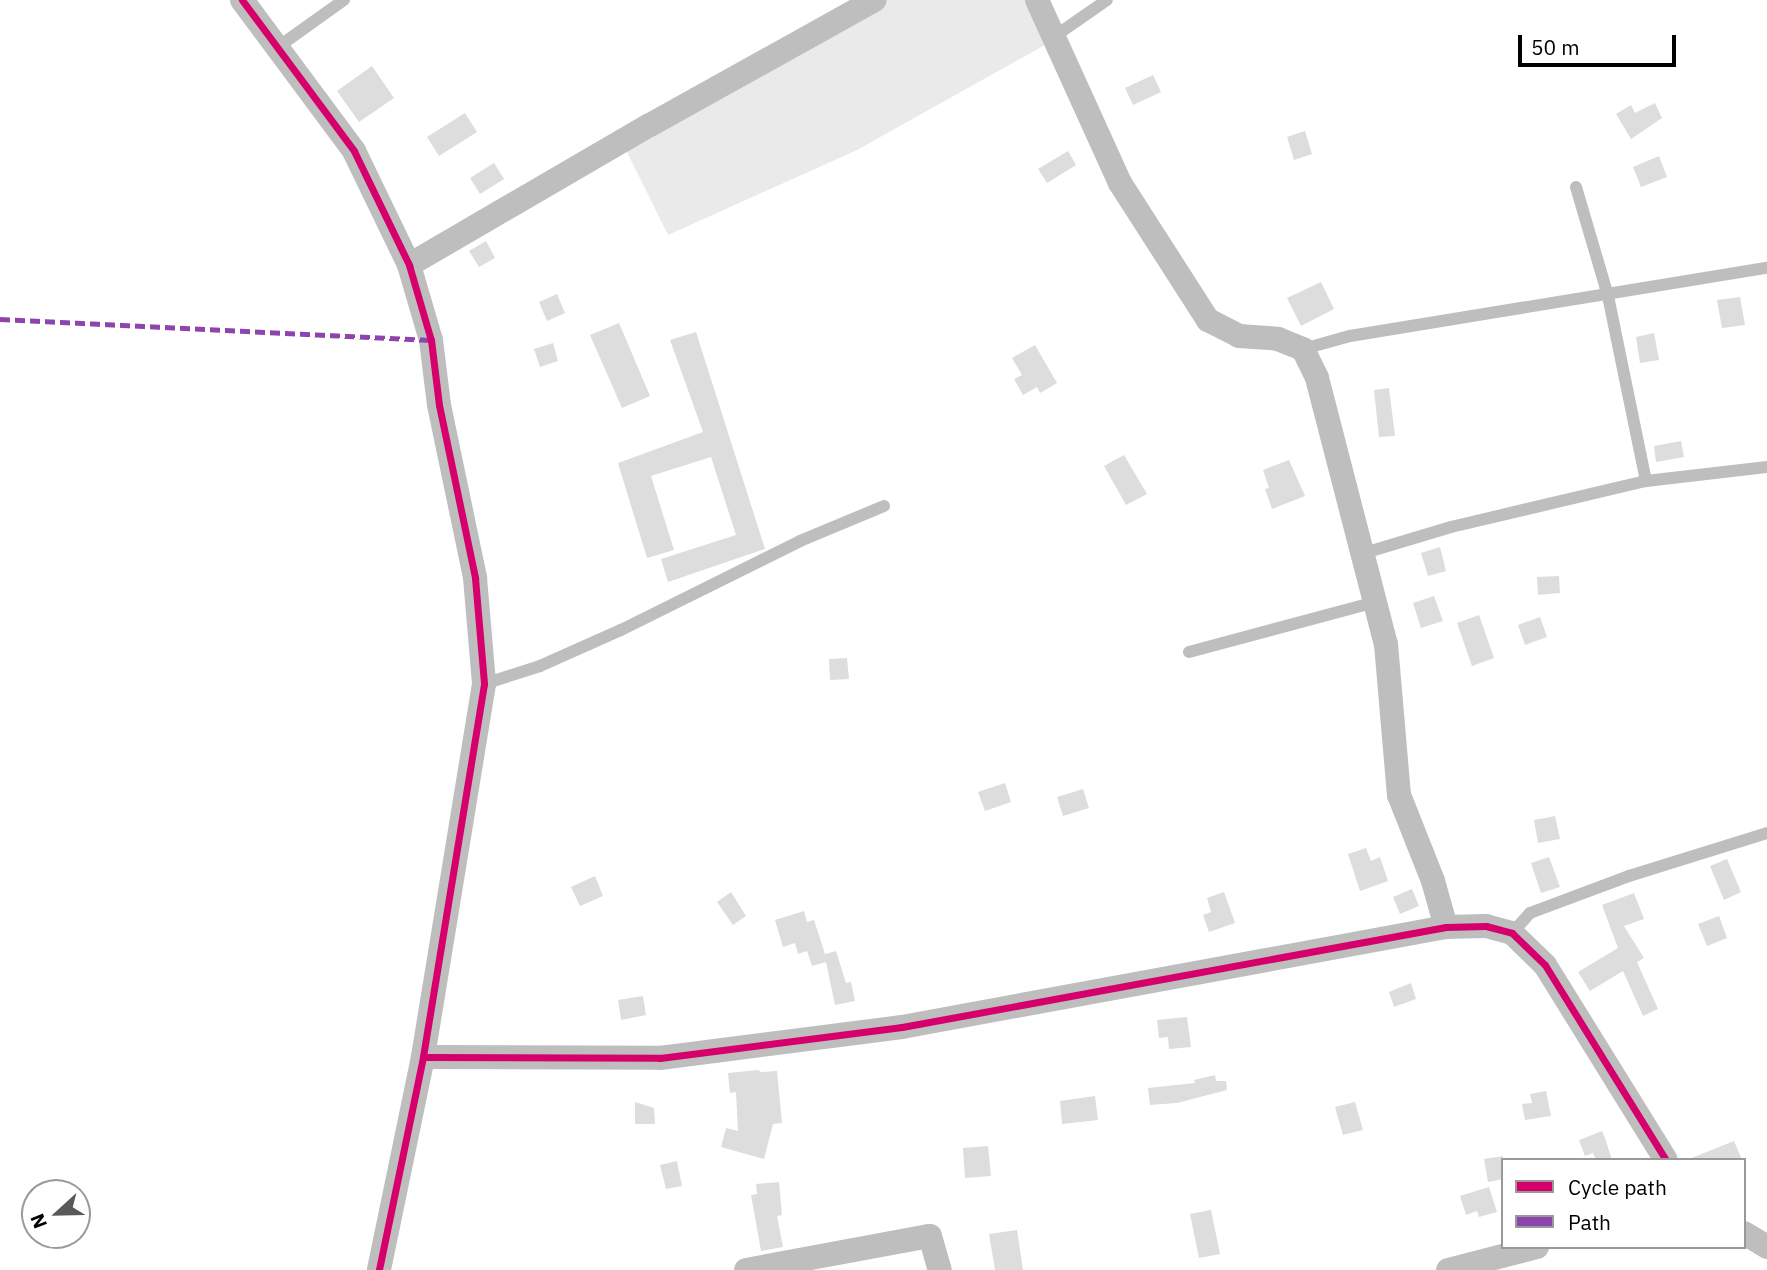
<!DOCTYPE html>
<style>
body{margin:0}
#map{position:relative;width:1767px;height:1270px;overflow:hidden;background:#fff;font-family:"IBM Plex Sans",sans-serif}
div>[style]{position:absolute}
.green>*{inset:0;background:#eaeaea}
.building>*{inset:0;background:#ddd}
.lane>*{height:12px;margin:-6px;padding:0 6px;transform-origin:6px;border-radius:6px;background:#bebebe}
.street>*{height:24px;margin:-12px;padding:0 12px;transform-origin:12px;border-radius:12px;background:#bebebe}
.quiet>*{height:5px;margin-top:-2.5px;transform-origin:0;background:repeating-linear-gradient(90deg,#8e44ad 0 10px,transparent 0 15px)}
.cycleway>*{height:7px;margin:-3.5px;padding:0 3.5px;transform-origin:3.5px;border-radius:3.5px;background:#d6006c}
span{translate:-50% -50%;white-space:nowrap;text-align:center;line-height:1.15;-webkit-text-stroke:5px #fff;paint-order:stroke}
.legend{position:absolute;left:1501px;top:1158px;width:245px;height:91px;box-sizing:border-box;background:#fff;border:2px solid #999;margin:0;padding:9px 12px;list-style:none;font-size:21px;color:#000}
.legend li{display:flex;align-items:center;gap:14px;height:35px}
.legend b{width:35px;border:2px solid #999}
.north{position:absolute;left:21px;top:1179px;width:70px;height:70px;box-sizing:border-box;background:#fff;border:2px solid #999;border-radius:50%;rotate:248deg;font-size:19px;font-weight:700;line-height:28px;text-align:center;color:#000}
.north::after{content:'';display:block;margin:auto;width:24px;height:32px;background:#595959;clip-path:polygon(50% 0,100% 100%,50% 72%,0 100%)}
.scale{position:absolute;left:1518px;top:35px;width:158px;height:32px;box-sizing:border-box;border:4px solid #000;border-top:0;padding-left:9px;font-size:21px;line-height:24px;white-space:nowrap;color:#000;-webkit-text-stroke:5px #fff;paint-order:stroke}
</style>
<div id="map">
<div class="green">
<div style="clip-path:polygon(876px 0,1032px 0,1054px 40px,857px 150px,668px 235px,623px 144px)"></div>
</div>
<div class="building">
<div style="clip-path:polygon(372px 66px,394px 98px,359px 122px,337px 91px)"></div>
<div style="clip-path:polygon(1153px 75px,1161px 92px,1133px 105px,1125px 88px)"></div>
<div style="clip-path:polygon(1655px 103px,1662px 118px,1631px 139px,1616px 114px,1631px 105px,1635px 113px)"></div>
<div style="clip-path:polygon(465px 113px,477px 132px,439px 156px,427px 137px)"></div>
<div style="clip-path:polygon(1305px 131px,1312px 154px,1294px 160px,1287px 137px)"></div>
<div style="clip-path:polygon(1068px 151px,1076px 165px,1047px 183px,1038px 169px)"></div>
<div style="clip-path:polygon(1659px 156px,1667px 177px,1641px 187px,1633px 167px)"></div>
<div style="clip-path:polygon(494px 163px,504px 179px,480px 194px,470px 178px)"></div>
<div style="clip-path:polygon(486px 241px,495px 258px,479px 267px,469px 251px)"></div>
<div style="clip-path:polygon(1321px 282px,1334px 309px,1301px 326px,1287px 298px)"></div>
<div style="clip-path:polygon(557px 294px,565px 313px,547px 321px,539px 302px)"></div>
<div style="clip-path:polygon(1740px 297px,1745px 325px,1722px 328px,1717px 300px)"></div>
<div style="clip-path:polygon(619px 323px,650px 396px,622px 408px,590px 335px)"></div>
<div style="clip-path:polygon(696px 332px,765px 549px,668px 582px,661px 559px,736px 535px,711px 457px,651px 476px,674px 550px,647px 558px,618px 463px,703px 432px,670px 340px)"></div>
<div style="clip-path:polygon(1654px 333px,1659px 360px,1640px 363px,1636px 337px)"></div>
<div style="clip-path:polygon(553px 343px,558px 361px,540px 367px,534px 349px)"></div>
<div style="clip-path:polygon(1035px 345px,1057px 383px,1040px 393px,1037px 387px,1023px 395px,1014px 379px,1022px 375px,1012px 358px)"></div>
<div style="clip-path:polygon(1389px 388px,1395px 436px,1379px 437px,1374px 390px)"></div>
<div style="clip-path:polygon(1681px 441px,1684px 457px,1656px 462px,1654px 446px)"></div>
<div style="clip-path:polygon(1124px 455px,1147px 494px,1126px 505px,1104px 466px)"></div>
<div style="clip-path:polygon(1289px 460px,1305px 496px,1272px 509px,1265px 489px,1269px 488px,1263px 470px)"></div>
<div style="clip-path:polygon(1440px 547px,1446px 571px,1428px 576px,1421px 553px)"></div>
<div style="clip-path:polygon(1559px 576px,1560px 593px,1538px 595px,1537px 577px)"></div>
<div style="clip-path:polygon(1434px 596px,1443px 621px,1421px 628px,1413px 603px)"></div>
<div style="clip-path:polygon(1479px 615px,1494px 658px,1472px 666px,1457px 623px)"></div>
<div style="clip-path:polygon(1540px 617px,1547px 637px,1525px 645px,1518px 625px)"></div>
<div style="clip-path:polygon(847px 658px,849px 679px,830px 680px,829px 659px)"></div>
<div style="clip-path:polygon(1005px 783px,1011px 802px,985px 811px,978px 792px)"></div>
<div style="clip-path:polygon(1083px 789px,1089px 808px,1063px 816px,1057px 797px)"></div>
<div style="clip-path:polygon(1555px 816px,1560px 839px,1538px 843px,1534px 820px)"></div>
<div style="clip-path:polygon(1366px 848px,1371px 861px,1380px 857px,1388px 881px,1360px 891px,1348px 854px)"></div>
<div style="clip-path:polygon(1549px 857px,1560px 887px,1541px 893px,1531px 863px)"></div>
<div style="clip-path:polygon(1727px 859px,1741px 892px,1724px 900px,1710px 866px)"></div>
<div style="clip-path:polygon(595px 876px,603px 896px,580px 906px,571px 887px)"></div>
<div style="clip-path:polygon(1412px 889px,1419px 906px,1400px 914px,1393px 897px)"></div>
<div style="clip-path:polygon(731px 892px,746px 916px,733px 925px,717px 902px)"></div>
<div style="clip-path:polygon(1224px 892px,1235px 923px,1209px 932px,1203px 915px,1211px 912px,1207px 898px)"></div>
<div style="clip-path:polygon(1634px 893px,1644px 919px,1624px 926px,1644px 958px,1637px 962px,1658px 1009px,1643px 1016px,1623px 971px,1590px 991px,1578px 972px,1618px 948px,1602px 905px)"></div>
<div style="clip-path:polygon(804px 911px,807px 922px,814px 920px,825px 954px,836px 951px,846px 983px,851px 982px,855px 1001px,835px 1005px,826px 962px,812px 966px,807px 951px,798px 954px,795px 943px,783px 947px,775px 920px)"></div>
<div style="clip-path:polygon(1719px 916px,1727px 938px,1707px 946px,1698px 924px)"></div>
<div style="clip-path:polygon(1411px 983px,1416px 999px,1394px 1007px,1389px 992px)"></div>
<div style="clip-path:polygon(643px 996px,646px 1015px,621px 1020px,618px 1000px)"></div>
<div style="clip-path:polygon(1187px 1017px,1191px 1047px,1169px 1049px,1168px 1037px,1159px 1038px,1157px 1020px)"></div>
<div style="clip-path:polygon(759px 1070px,760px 1072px,777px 1071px,782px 1123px,773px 1124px,764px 1159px,721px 1147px,726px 1128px,738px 1131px,736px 1092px,730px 1093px,728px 1073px)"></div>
<div style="clip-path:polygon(1215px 1075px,1216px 1081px,1226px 1081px,1227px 1090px,1177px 1103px,1150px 1105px,1148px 1088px,1195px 1083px,1194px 1080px)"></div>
<div style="clip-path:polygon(1546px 1091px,1551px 1116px,1525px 1120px,1522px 1104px,1532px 1103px,1530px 1094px)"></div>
<div style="clip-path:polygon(1095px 1096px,1098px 1120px,1062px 1124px,1060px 1101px)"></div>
<div style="clip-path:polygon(635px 1102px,654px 1108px,655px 1124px,635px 1124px)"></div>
<div style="clip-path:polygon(1355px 1102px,1363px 1130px,1343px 1135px,1335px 1107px)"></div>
<div style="clip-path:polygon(1602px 1131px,1605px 1138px,1612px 1160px,1596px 1160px,1593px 1153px,1585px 1156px,1579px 1140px)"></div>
<div style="clip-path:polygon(1734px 1141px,1742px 1160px,1689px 1160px,1689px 1159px)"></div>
<div style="clip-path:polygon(988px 1146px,991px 1176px,965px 1178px,963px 1148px)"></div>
<div style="clip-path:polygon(1503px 1156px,1503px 1179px,1488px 1182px,1484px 1159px)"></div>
<div style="clip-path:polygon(677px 1161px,682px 1186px,666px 1189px,660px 1165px)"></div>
<div style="clip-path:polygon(779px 1182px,782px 1215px,777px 1216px,783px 1247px,761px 1251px,751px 1195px,757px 1194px,756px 1184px)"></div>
<div style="clip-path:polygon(1489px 1187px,1497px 1212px,1479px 1217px,1477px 1211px,1466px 1215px,1460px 1196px)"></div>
<div style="clip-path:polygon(1211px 1210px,1220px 1254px,1199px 1258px,1190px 1214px)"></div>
<div style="clip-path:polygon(1017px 1230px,1023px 1270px,995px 1270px,989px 1234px)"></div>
</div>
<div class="lane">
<div style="left:1055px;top:36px;width:63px;rotate:-34.7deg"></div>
<div style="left:278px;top:47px;width:81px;rotate:-35.5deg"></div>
<div style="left:1576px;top:187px;width:114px;rotate:73.6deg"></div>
<div style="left:1608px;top:296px;width:189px;rotate:78.4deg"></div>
<div style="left:1303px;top:349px;width:49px;rotate:-15.5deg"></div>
<div style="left:1350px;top:336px;width:423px;rotate:-9.3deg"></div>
<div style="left:1361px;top:554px;width:94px;rotate:-16.7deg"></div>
<div style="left:1451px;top:527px;width:200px;rotate:-13.3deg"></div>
<div style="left:1646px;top:481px;width:122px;rotate:-6.6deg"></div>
<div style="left:1189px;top:652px;width:193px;rotate:-15deg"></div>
<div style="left:484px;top:684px;width:59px;rotate:-17.8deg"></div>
<div style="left:540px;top:666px;width:89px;rotate:-24deg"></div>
<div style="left:621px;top:630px;width:200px;rotate:-26.4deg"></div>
<div style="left:800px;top:541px;width:91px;rotate:-22.6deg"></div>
<div style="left:1512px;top:933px;width:27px;rotate:-48deg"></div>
<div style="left:1530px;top:913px;width:106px;rotate:-20.5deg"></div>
<div style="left:1629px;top:876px;width:145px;rotate:-17.3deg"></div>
</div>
<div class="street">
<div style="left:242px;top:0;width:188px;rotate:53.4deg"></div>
<div style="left:354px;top:151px;width:127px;rotate:64.2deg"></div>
<div style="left:409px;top:265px;width:78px;rotate:73.7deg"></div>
<div style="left:431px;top:340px;width:65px;rotate:83deg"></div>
<div style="left:439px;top:405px;width:177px;rotate:78.2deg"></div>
<div style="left:475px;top:578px;width:106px;rotate:85.1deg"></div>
<div style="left:484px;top:684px;width:378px;rotate:99.3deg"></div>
<div style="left:423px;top:1057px;width:217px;rotate:101.7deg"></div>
<div style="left:1037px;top:0;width:201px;rotate:65.6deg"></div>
<div style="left:1120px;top:183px;width:163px;rotate:57.3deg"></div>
<div style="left:1208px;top:320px;width:35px;rotate:27deg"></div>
<div style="left:1239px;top:336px;width:39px;rotate:4deg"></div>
<div style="left:1278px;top:339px;width:27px;rotate:22deg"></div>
<div style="left:1303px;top:349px;width:32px;rotate:64deg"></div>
<div style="left:1317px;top:378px;width:275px;rotate:75.5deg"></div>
<div style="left:1386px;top:644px;width:152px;rotate:85.1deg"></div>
<div style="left:1399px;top:795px;width:92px;rotate:68.4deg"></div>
<div style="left:1433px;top:881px;width:48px;rotate:74.2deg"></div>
<div style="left:409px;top:265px;width:279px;rotate:-30.2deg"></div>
<div style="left:650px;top:125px;width:257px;rotate:-29.1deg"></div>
<div style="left:423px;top:1057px;width:237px;rotate:0.2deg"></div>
<div style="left:660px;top:1058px;width:244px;rotate:-7.3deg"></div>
<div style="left:902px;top:1027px;width:553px;rotate:-10.42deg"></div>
<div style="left:1446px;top:927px;width:40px;rotate:-1.4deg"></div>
<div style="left:1486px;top:926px;width:27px;rotate:15deg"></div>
<div style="left:1512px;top:933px;width:46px;rotate:44.1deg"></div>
<div style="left:1545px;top:965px;width:229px;rotate:58.2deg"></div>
<div style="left:1744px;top:1233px;width:27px;rotate:31deg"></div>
<div style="left:746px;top:1270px;width:187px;rotate:-10.5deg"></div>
<div style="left:930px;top:1236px;width:35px;rotate:74deg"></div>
<div style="left:1448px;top:1270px;width:92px;rotate:-14.5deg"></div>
</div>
<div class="quiet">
<div style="left:0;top:319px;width:432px;rotate:2.8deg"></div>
</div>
<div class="cycleway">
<div style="left:242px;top:0;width:188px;rotate:53.4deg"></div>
<div style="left:354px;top:151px;width:127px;rotate:64.2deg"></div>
<div style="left:409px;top:265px;width:78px;rotate:73.7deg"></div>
<div style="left:431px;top:340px;width:65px;rotate:83deg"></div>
<div style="left:439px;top:405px;width:177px;rotate:78.2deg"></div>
<div style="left:475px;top:578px;width:106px;rotate:85.1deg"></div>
<div style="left:484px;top:684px;width:378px;rotate:99.3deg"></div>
<div style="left:423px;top:1057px;width:217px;rotate:101.7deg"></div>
<div style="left:423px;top:1057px;width:237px;rotate:0.2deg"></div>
<div style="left:660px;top:1058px;width:244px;rotate:-7.3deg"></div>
<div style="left:902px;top:1027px;width:553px;rotate:-10.42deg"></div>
<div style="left:1446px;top:927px;width:40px;rotate:-1.4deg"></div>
<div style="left:1486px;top:926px;width:27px;rotate:15deg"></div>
<div style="left:1512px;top:933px;width:46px;rotate:44.1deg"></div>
<div style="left:1545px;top:965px;width:229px;rotate:58.2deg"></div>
</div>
<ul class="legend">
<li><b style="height:9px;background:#d6006c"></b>Cycle path</li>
<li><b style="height:9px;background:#8e44ad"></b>Path</li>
</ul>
<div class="north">N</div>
<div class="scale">50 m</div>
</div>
